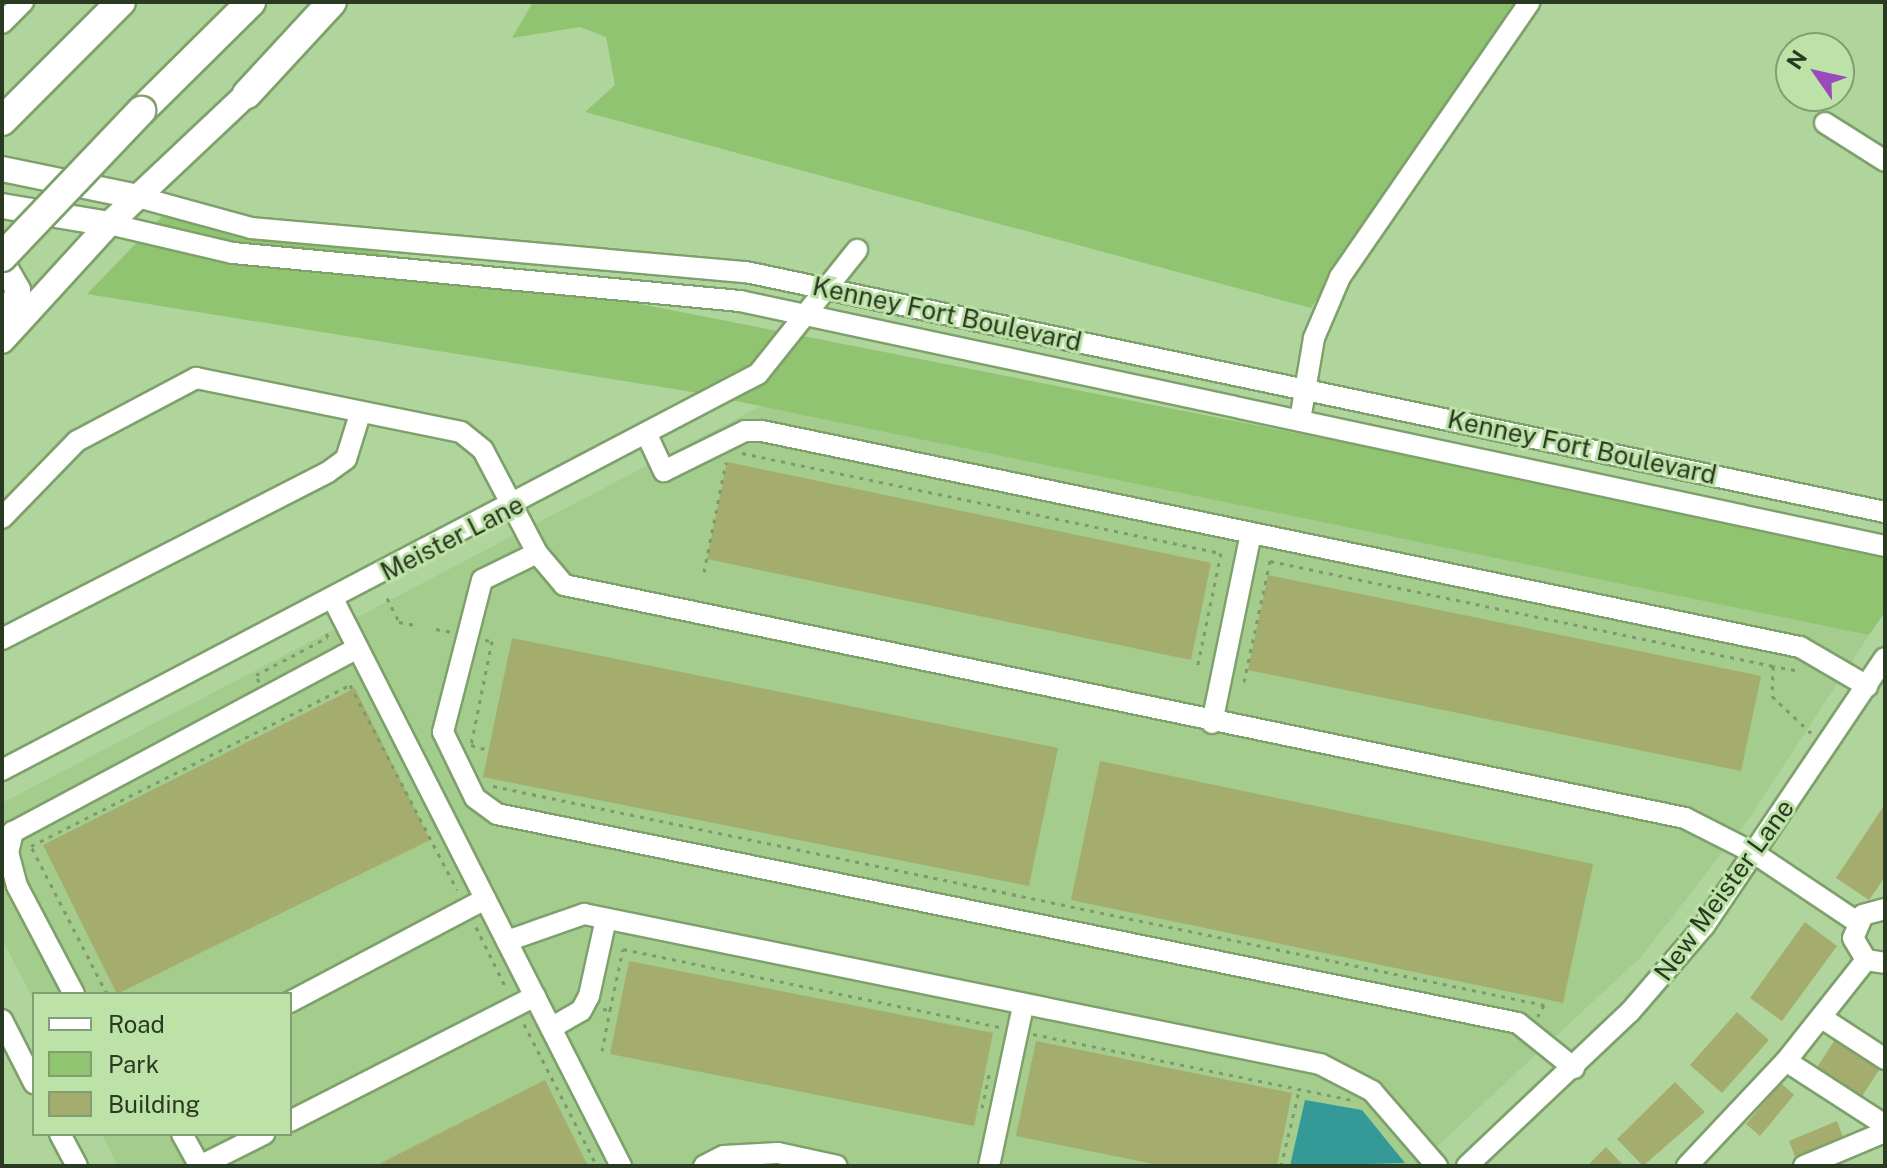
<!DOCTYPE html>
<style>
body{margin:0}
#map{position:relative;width:1887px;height:1168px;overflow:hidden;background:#b0d59c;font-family:"Public Sans",sans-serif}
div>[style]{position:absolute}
.built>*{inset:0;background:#a3cc8d}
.green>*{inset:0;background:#90c470}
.water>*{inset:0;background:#359998}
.building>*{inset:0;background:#a4ad6d}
.path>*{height:3px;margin-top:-1.5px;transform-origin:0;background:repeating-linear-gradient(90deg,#7d9a6e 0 4px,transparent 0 10px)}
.roads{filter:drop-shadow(2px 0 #7ea16b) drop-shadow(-2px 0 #7ea16b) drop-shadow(0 2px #7ea16b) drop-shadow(0 -2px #7ea16b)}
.minor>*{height:20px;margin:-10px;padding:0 10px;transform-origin:10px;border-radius:10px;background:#fff}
.major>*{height:24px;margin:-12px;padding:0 12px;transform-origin:12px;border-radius:12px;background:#fff}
.highway>*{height:28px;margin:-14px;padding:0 14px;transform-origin:14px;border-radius:14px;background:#fff}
.bridges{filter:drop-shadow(2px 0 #7ea16b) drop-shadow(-2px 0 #7ea16b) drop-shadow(0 2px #7ea16b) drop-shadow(0 -2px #7ea16b)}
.highway-bridge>*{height:28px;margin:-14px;padding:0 14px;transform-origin:14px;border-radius:14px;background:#fff}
span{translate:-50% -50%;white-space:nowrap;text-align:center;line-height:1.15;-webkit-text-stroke:6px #bde2a8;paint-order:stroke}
.street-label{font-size:26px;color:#2a3922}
.frame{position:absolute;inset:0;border:4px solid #2a3922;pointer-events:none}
.legend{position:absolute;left:32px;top:992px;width:260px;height:144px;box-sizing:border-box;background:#bde2a8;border:2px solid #829e72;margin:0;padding:10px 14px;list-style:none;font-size:24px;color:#2a3922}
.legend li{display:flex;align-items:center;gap:16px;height:40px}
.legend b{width:40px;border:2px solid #829e72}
.north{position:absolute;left:1775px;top:32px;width:80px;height:80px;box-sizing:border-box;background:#bde2a8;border:2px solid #829e72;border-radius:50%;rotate:304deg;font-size:22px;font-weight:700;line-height:32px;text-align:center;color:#2a3922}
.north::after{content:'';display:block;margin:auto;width:28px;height:36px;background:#9a4abb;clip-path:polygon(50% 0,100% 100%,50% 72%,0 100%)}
</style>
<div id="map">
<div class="built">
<div style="clip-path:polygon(761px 406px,1869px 635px,1750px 817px,1641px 957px,1416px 1166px,118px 1166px,102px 1134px,290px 1134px,290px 994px,34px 994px,34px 1001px,2px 939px,2px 803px)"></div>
</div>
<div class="green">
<div style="clip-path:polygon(533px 2px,1518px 2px,1311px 308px,585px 112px,615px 85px,606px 37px,580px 27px,512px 38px)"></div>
<div style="clip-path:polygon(177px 201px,295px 236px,1885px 549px,1885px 612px,1869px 635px,692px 392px,87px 294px)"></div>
</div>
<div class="water">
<div style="clip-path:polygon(1305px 1100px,1362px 1110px,1405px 1163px,1290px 1166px)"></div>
</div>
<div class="building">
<div style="clip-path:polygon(727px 462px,1211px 563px,1191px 660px,707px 559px)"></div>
<div style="clip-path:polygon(1268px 575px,1761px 676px,1741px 771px,1248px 670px)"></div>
<div style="clip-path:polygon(512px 638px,1058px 748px,1029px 886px,483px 777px)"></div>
<div style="clip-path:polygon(355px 688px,430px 840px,117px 994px,43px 845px)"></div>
<div style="clip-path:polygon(1100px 761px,1593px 864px,1563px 1003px,1071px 900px)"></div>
<div style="clip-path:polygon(1885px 804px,1885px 877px,1869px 900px,1836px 878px)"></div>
<div style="clip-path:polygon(1805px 922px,1837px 946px,1782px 1021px,1750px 998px)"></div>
<div style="clip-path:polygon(629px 961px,993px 1033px,974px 1126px,610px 1054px)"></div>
<div style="clip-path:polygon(1737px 1012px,1769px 1040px,1722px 1093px,1690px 1065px)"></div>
<div style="clip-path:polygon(1836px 1038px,1881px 1067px,1861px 1098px,1816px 1069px)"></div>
<div style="clip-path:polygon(1036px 1041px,1292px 1093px,1277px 1166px,1163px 1166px,1016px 1136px)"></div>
<div style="clip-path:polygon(545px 1080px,588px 1166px,375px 1166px)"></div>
<div style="clip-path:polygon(1675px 1082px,1705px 1112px,1643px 1166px,1617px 1139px)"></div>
<div style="clip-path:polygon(1781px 1083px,1794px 1095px,1760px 1136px,1746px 1124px)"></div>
<div style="clip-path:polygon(1837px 1121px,1844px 1140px,1796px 1159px,1789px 1141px)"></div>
<div style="clip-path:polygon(1606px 1147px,1624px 1166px,1587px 1166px)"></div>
</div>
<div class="path">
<div style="left:742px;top:453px;width:489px;rotate:11.8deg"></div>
<div style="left:1221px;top:553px;width:118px;rotate:101.7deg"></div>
<div style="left:704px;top:572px;width:112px;rotate:-78.7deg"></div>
<div style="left:387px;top:598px;width:27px;rotate:63deg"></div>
<div style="left:399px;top:622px;width:16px;rotate:11deg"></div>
<div style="left:436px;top:629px;width:16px;rotate:11deg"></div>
<div style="left:485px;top:640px;width:7px;rotate:8deg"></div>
<div style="left:492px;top:641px;width:106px;rotate:101.4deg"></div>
<div style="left:471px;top:745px;width:19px;rotate:16deg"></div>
<div style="left:1795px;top:670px;width:22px;rotate:-170deg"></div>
<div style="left:1773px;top:666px;width:30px;rotate:92deg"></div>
<div style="left:1772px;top:696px;width:54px;rotate:43.5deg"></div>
<div style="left:259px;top:682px;width:8px;rotate:-113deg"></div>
<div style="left:256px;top:675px;width:81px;rotate:-27.8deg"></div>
<div style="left:328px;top:637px;width:7px;rotate:-117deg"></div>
<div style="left:1244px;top:682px;width:124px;rotate:-77.9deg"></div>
<div style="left:1270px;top:561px;width:514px;rotate:11.79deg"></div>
<div style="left:493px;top:786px;width:1074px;rotate:11.77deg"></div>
<div style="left:1544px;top:1005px;width:13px;rotate:119deg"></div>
<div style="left:476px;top:927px;width:66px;rotate:63.8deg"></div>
<div style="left:107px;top:994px;width:166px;rotate:-117.2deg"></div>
<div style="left:31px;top:846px;width:357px;rotate:-26.8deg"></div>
<div style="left:350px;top:685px;width:231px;rotate:62.4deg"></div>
<div style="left:603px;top:1009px;width:7px;rotate:8deg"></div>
<div style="left:610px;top:1010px;width:62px;rotate:-78deg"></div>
<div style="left:623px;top:949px;width:386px;rotate:11.7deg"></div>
<div style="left:524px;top:1024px;width:160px;rotate:62.8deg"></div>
<div style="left:1033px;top:1034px;width:325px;rotate:11.7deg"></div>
<div style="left:602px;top:1051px;width:42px;rotate:-79deg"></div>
<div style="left:982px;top:1108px;width:40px;rotate:-78deg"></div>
<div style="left:1281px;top:1166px;width:77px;rotate:-76.5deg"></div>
</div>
<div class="roads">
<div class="minor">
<div style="left:2px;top:23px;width:30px;rotate:-45deg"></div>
<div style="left:1825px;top:123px;width:71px;rotate:32.3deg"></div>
<div style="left:138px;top:197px;width:117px;rotate:15.3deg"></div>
<div style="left:251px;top:228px;width:497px;rotate:5.1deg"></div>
<div style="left:746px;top:272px;width:1164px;rotate:11.9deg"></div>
<div style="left:109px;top:224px;width:127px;rotate:13.2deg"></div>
<div style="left:233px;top:253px;width:509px;rotate:5.41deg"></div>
<div style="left:740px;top:301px;width:1171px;rotate:12.08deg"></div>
<div style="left:1300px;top:420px;width:83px;rotate:-80.3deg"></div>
<div style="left:1314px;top:338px;width:66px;rotate:-66.9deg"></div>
<div style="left:1340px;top:277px;width:334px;rotate:-55.4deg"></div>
<div style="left:647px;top:435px;width:40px;rotate:65deg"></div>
<div style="left:664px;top:471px;width:90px;rotate:-26.3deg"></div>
<div style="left:745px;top:431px;width:17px"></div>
<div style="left:762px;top:431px;width:1060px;rotate:11.76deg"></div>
<div style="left:1800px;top:647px;width:78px;rotate:30.2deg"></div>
<div style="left:2px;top:518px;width:107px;rotate:-45.8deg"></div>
<div style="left:77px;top:441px;width:135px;rotate:-27.9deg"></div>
<div style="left:196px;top:378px;width:270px;rotate:11.5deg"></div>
<div style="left:461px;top:432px;width:28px;rotate:39deg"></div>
<div style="left:483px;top:450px;width:116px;rotate:62.3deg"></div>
<div style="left:537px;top:553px;width:42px;rotate:49.8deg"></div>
<div style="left:564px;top:585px;width:1145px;rotate:11.74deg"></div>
<div style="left:1685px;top:818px;width:77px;rotate:26.9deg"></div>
<div style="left:1754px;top:853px;width:124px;rotate:33.8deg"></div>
<div style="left:537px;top:553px;width:61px;rotate:153.9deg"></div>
<div style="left:482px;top:580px;width:157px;rotate:104.4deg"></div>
<div style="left:443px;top:732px;width:73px;rotate:64.1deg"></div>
<div style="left:475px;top:798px;width:27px;rotate:36deg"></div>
<div style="left:497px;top:814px;width:1042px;rotate:11.57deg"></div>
<div style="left:1518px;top:1023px;width:72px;rotate:38.8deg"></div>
<div style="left:333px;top:599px;width:636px;rotate:63.07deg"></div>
<div style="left:2px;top:639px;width:366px;rotate:-27.1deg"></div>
<div style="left:328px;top:472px;width:22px;rotate:-36deg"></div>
<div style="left:346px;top:459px;width:47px;rotate:-72.7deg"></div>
<div style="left:1212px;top:723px;width:194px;rotate:-78.4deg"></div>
<div style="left:2px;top:770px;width:853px;rotate:-27.65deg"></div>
<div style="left:758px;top:374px;width:159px;rotate:-51.4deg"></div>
<div style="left:1885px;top:909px;width:23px;rotate:165deg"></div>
<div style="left:1863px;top:915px;width:25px;rotate:113deg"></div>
<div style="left:1853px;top:938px;width:26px;rotate:59deg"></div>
<div style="left:1866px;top:960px;width:19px;rotate:9deg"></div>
<div style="left:507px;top:941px;width:82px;rotate:-19.3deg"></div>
<div style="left:584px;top:914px;width:751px;rotate:11.52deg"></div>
<div style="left:1320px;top:1064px;width:59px;rotate:27.4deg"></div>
<div style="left:1372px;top:1091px;width:99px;rotate:49.1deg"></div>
<div style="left:74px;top:994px;width:122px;rotate:-117.8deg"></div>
<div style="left:17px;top:886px;width:34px;rotate:-105deg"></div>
<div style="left:8px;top:853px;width:22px;rotate:-77deg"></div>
<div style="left:13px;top:832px;width:390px;rotate:-28.1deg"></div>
<div style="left:290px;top:1002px;width:221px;rotate:-27.8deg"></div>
<div style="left:1822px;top:1018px;width:75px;rotate:33.1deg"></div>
<div style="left:2px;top:1020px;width:71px;rotate:63.1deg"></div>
<div style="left:551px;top:1028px;width:34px;rotate:-30deg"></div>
<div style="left:581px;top:1011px;width:17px;rotate:-62deg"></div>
<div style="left:589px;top:996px;width:79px;rotate:-77.6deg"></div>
<div style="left:1786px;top:1061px;width:118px;rotate:32.9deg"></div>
<div style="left:290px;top:1121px;width:275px;rotate:-27deg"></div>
<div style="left:60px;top:1134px;width:36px;rotate:62deg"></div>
<div style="left:182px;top:1134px;width:37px;rotate:61deg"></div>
<div style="left:200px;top:1166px;width:72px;rotate:-26.6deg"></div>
<div style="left:704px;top:1166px;width:22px;rotate:-27deg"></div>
<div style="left:724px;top:1156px;width:54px;rotate:-3.2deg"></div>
<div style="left:778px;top:1153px;width:60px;rotate:12.4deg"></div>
<div style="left:989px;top:1166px;width:164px;rotate:-78deg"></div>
<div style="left:1467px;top:1166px;width:224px;rotate:-43.4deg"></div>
<div style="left:1630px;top:1012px;width:113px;rotate:-49.3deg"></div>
<div style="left:1704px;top:926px;width:323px;rotate:-56deg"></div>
<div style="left:1687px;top:1166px;width:144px;rotate:-46.7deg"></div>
<div style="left:1786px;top:1061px;width:129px;rotate:-51.6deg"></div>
<div style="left:1804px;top:1166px;width:88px;rotate:-22.8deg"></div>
</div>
<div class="major">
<div style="left:2px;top:169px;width:139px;rotate:11.6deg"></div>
<div style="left:2px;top:206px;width:109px;rotate:9.5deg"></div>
<div style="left:2px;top:262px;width:32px;rotate:60deg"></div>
<div style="left:18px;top:290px;width:44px;rotate:108.4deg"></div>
<div style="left:2px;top:341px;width:159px;rotate:-47.6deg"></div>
<div style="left:109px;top:224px;width:190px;rotate:-43.3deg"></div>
</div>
<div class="highway">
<div style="left:247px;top:94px;width:125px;rotate:-47.3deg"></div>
<div style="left:141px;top:111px;width:155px;rotate:-44.7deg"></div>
<div style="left:2px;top:121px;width:168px;rotate:-45deg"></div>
</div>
</div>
<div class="bridges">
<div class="highway-bridge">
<div style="left:2px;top:257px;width:202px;rotate:-46.4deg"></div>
</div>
</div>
<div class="street-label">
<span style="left:947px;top:314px;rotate:12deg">Kenney Fort Boulevard</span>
<span style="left:1582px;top:447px;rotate:12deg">Kenney Fort Boulevard</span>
<span style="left:452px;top:538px;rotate:-27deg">Meister Lane</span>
<span style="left:1724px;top:890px;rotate:-54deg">New Meister Lane</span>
</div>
<div class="frame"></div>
<ul class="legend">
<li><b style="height:10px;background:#fff"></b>Road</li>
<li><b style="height:22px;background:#90c470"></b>Park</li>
<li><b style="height:22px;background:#a4ad6d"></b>Building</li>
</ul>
<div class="north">N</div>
</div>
